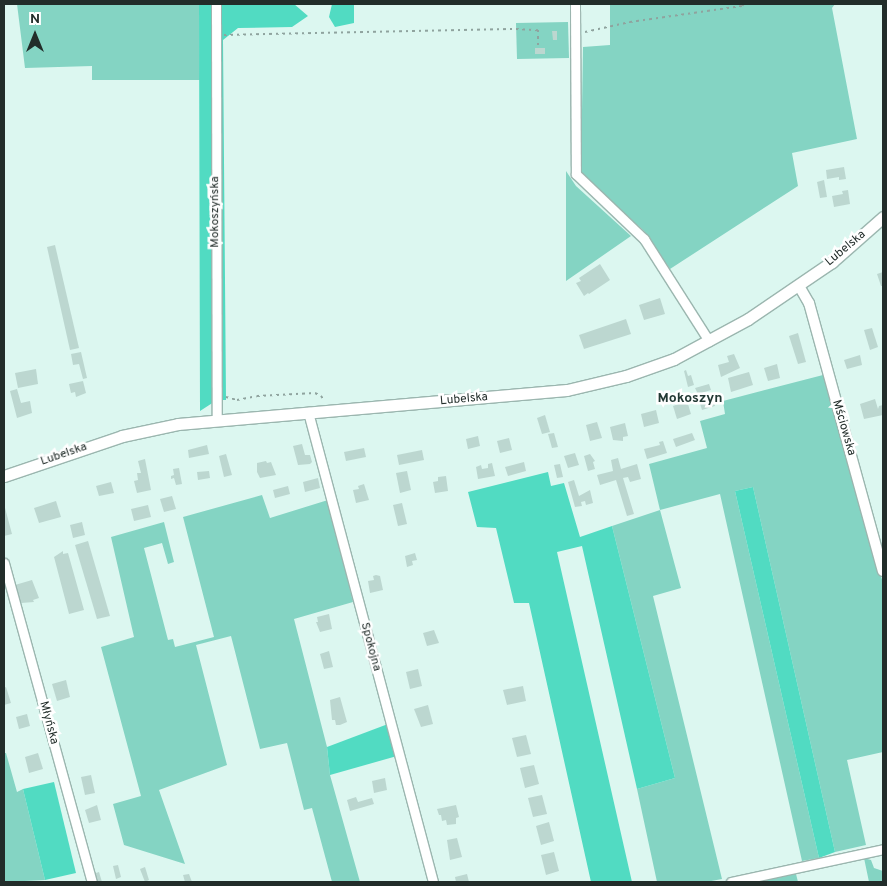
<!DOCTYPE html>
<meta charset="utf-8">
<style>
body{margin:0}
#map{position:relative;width:887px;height:886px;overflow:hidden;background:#dcf7f0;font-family:Overpass,sans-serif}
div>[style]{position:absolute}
.green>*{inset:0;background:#84d4c3}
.forest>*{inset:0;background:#51dbc2}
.building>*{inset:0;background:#bcd7d0}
.path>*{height:2px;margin-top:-1px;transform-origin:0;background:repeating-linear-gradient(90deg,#8fa39e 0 2.5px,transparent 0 6.5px)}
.roads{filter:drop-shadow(1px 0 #9bb6af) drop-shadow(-1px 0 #9bb6af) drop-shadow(0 1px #9bb6af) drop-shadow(0 -1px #9bb6af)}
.minor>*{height:9px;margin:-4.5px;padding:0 4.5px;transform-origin:4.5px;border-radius:4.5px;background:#fff}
.tertiary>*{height:10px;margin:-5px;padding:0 5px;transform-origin:5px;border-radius:5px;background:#fff}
.secondary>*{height:11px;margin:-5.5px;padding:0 5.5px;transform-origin:5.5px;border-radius:5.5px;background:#fff}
span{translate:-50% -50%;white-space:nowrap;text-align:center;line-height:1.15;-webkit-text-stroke:5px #fff;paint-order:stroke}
.street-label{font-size:12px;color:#222d2a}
.neighbourhood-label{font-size:14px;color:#223934;font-weight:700}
.frame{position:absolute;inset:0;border:5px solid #222d2a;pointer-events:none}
.north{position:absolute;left:10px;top:10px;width:50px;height:50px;-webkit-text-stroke:4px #fff;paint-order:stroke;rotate:0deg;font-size:14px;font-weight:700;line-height:20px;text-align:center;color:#222d2a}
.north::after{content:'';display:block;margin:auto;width:18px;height:22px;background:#222d2a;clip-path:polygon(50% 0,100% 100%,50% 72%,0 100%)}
</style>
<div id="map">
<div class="green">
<div style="clip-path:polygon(17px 4px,199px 4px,200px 80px,92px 80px,92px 66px,25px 68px)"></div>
<div style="clip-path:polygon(610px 4px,835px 4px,832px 8px,857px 139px,792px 153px,798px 186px,670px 269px,644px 231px,581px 174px,583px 47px,610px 45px)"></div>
<div style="clip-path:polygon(568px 22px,569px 58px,517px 59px,516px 23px)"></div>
<div style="clip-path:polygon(566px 171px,576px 186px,631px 236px,566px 281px)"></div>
<div style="clip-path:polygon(823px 375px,883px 583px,883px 752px,847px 760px,866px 845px,835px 852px,753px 487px,735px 491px,819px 858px,802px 861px,720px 494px,660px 510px,681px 588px,653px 596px,722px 879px,706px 882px,657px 882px,637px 789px,675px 778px,612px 526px,660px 510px,649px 464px,707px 448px,700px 421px,725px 414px,723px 401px)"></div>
<div style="clip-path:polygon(262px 495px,270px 518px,328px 500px,353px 602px,294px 619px,327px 747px,330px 775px,360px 882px,332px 882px,312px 808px,304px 810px,287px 743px,260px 749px,231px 636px,196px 645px,227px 765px,159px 790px,185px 864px,124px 845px,113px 804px,141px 796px,101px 647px,134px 637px,111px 537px,164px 522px,174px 562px,168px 564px,162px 543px,144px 548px,168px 640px,173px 639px,175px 647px,214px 637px,183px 517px)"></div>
<div style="clip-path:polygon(4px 753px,6px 753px,17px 792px,23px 789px,45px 880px,4px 882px)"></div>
<div style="clip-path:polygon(864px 858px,871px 860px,874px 868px,883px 871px,883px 882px,869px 882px)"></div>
<div style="clip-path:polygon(796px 874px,798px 882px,757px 882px)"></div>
</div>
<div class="forest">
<div style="clip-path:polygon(199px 4px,294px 4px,308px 16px,292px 27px,238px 28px,223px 40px,226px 400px,217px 400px,200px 411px)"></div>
<div style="clip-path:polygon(332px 4px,354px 4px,354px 23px,335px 27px,329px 17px)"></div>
<div style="clip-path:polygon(548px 472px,551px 486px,564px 483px,580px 537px,612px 526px,675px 778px,637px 789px,582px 546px,557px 552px,632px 882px,591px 882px,529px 603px,514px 603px,496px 528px,477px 527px,468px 492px)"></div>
<div style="clip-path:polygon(753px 487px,835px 852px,819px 858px,735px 491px)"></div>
<div style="clip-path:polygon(388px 724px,397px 756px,330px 775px,327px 747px)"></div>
<div style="clip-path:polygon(54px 782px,76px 873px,45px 880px,23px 789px)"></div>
</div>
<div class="building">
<div style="clip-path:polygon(552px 31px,557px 31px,557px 40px,553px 40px)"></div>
<div style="clip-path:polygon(535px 48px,545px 48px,545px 54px,535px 54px)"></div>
<div style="clip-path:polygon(844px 167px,846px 179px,839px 180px,839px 177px,827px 179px,826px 170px)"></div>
<div style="clip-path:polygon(824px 180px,827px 197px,820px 198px,817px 182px)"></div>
<div style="clip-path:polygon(848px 190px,850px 204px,834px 207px,832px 196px,843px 194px,842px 191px)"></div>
<div style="clip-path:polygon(55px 245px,79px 348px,70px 350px,47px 247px)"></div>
<div style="clip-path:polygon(600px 264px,610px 280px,589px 294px,588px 293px,584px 296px,576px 283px,581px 281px,579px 278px)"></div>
<div style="clip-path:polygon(883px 272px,883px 286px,881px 286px,877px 274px)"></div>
<div style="clip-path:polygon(660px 298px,665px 314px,644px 320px,639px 305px)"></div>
<div style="clip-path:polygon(626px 319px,631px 334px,584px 349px,579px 335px)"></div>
<div style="clip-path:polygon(872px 328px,878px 347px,870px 350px,864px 330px)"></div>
<div style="clip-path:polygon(798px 333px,806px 362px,798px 364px,789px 336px)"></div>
<div style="clip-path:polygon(81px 352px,87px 378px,83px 379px,79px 364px,73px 365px,71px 354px)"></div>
<div style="clip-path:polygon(734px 354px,740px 368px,721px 377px,718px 365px,729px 362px,727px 356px)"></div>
<div style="clip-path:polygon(860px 355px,862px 365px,847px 369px,844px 360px)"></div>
<div style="clip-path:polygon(777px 364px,780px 378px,768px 381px,764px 368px)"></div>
<div style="clip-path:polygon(36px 369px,38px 384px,18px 388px,15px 373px)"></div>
<div style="clip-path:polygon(686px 370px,688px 376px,691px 375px,694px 385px,688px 387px,684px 371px)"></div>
<div style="clip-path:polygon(749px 372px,753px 385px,731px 392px,728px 378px)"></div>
<div style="clip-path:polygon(83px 381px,86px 393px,76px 397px,75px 392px,71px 393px,69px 384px)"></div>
<div style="clip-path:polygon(709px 384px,711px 390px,698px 394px,695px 388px)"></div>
<div style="clip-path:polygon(17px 389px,21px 403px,30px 401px,32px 413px,17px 418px,10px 391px)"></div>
<div style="clip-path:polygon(712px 395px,715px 406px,702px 410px,698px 397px)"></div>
<div style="clip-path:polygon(875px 399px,878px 409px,879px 406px,883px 405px,883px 415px,864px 419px,860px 404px)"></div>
<div style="clip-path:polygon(687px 401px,691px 414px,677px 419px,673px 406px)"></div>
<div style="clip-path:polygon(656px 410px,659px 423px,644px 427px,641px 414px)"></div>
<div style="clip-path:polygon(545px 415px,550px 432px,542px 434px,537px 418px)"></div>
<div style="clip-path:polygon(597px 422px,602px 438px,590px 441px,586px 425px)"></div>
<div style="clip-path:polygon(625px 423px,628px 436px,623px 437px,623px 441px,613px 440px,610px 427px)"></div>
<div style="clip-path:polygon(554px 433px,558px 447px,552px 448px,548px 434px)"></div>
<div style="clip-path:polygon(692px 433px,695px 440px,676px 447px,673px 439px)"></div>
<div style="clip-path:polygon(478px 436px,480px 446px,468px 449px,466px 439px)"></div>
<div style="clip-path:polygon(509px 438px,512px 450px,500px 453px,497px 441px)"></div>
<div style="clip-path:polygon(663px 441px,667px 453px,647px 459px,644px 449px,660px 445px,659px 442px)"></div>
<div style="clip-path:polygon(302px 444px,305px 455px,310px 455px,312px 462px,310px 464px,298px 465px,293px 446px)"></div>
<div style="clip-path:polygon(207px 445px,209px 454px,189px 458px,188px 450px)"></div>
<div style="clip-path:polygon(364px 448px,366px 457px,346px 461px,344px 452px)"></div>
<div style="clip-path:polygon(422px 450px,424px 460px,399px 465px,397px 455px)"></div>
<div style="clip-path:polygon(575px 453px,579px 465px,568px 468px,564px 456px)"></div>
<div style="clip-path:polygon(226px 454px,232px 475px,224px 477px,219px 456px)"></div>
<div style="clip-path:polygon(590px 454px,595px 461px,593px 462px,595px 469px,588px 471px,584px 456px)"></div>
<div style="clip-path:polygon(618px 458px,621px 469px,637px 464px,641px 479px,630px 482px,628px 477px,623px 478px,634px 514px,627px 516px,616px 480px,600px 485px,597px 475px,613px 471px,611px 460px)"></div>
<div style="clip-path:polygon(145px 459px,151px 490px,137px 493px,134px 481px,138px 480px,137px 473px,141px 473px,138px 461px)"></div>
<div style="clip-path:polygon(266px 461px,267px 463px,271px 462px,276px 475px,260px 478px,257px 472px,257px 463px)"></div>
<div style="clip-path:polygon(524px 462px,526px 471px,508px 476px,505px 467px)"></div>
<div style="clip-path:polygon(492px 463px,495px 476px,478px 479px,476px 467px,481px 465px,482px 469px,488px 468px,488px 464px)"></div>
<div style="clip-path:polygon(560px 464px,563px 477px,557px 478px,554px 465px)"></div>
<div style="clip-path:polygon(179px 468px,182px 484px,176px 485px,174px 478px,171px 479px,171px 476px,174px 475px,173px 469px)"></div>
<div style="clip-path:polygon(209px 471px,210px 478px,198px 480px,197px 472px)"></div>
<div style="clip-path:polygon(407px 471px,411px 490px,400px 493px,396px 473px)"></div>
<div style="clip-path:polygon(446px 476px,448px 491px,435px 493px,433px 482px,438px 481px,438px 477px)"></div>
<div style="clip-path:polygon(318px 478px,320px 488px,305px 492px,303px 482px)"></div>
<div style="clip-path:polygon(574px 480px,579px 496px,590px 490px,593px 503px,586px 505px,585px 501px,581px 502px,582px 506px,575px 507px,568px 482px)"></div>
<div style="clip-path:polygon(111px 482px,114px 493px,99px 496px,96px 486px)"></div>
<div style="clip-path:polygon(364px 484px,369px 500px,356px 503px,353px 490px,359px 489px,358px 486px)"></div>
<div style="clip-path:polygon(288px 486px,290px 494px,275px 498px,273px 490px)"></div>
<div style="clip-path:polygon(172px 496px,176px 509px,164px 512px,160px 499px)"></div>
<div style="clip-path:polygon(56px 501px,61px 517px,39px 523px,34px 508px)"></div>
<div style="clip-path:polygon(402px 503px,407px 524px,398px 526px,393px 505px)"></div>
<div style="clip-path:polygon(4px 504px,12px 534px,4px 536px)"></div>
<div style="clip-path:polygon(148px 505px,151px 517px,134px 521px,131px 509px)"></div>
<div style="clip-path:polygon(82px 522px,85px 535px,73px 538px,70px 525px)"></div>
<div style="clip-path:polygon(88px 541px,110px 616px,97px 619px,75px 545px)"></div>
<div style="clip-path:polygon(63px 551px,63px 554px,68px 553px,84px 610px,69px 614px,54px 557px)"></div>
<div style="clip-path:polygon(415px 553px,417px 560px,412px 561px,413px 565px,407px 567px,405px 556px)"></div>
<div style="clip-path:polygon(376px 575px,380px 576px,383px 590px,370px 593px,368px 581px,374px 580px,373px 576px)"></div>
<div style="clip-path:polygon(32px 580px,39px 598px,33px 600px,34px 602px,21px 603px,15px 585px)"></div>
<div style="clip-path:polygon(329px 614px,332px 629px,320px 632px,316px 622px,318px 622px,317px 617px)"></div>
<div style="clip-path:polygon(434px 630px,439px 643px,427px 646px,423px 633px)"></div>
<div style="clip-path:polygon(329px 651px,333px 667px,324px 669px,320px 654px)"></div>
<div style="clip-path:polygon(418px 669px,422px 686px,410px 689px,406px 672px)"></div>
<div style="clip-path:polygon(66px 680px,70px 697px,57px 701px,52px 684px)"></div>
<div style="clip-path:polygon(523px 686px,526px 701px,507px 705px,503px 690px)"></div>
<div style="clip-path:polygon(6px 687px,11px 703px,4px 705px,4px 688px)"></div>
<div style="clip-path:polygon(340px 697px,347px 722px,340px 725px,336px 725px,335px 720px,332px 720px,330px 700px)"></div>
<div style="clip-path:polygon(428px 705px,433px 724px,421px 727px,414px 709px)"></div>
<div style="clip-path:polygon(27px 714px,30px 726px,19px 729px,16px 717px)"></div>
<div style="clip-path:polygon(526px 735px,531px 754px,517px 757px,512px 738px)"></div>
<div style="clip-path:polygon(38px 753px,43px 769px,29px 773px,25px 757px)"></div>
<div style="clip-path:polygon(534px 765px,539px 784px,525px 788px,520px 768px)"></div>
<div style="clip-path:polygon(91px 775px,95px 793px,85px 795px,81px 777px)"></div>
<div style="clip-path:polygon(385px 778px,387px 790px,374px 793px,372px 781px)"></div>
<div style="clip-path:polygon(542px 795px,547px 814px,533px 817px,528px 798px)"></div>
<div style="clip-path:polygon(356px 797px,358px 802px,372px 798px,374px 804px,350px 811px,347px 800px)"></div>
<div style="clip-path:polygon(97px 805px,101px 820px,89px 823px,85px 810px)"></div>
<div style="clip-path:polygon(456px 805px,459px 817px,456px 818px,456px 824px,447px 825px,446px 820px,442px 821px,441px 815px,439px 815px,437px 809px)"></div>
<div style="clip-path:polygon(549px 822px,554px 841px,541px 845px,536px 826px)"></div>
<div style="clip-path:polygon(457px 838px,462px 857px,450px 860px,447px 840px)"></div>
<div style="clip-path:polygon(554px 852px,559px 871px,546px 875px,541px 855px)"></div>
<div style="clip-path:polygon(118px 865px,121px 877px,116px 879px,113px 866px)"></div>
<div style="clip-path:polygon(145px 867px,149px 880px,145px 882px,140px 869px)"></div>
<div style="clip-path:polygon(99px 872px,102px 882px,95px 882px,93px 874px)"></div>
<div style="clip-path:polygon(189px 874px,192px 882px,185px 882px,183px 875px)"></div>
<div style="clip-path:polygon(467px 874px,469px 882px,456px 882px,455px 877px)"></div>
</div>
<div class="path">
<div style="left:585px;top:32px;width:46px;rotate:-12.5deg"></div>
<div style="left:630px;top:22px;width:113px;rotate:-8.1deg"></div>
<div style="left:742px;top:6px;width:3px;rotate:-45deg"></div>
<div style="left:224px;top:35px;width:292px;rotate:-1.2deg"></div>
<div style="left:516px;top:29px;width:22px;rotate:3deg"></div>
<div style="left:538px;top:30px;width:15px;rotate:90deg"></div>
<div style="left:226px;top:397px;width:11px;rotate:15deg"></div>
<div style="left:237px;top:400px;width:20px;rotate:-11deg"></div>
<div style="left:257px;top:396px;width:58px;rotate:-3deg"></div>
<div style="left:315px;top:393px;width:7px;rotate:27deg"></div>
<div style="left:321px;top:396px;width:5px;rotate:53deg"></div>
</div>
<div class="roads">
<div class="minor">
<div style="left:216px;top:4px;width:416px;rotate:89.9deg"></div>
<div style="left:575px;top:4px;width:170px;rotate:89.7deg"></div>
<div style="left:576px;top:174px;width:94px;rotate:43.7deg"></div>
<div style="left:644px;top:239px;width:121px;rotate:57.5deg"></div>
<div style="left:308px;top:412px;width:486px;rotate:75.1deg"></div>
<div style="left:4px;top:563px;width:331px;rotate:74.6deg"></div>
<div style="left:731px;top:882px;width:156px;rotate:-12.2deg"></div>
</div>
<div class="tertiary">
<div style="left:799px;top:286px;width:20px;rotate:60deg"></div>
<div style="left:809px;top:303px;width:278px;rotate:74.6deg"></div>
</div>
<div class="secondary">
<div style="left:4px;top:476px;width:125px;rotate:-18.7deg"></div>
<div style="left:122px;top:436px;width:57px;rotate:-12.1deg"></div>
<div style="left:178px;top:424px;width:390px;rotate:-5deg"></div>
<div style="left:567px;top:390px;width:61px;rotate:-13.3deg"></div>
<div style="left:626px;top:376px;width:51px;rotate:-19.5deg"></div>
<div style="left:674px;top:359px;width:84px;rotate:-28.4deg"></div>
<div style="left:748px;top:319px;width:102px;rotate:-34.2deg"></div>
<div style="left:832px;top:262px;width:68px;rotate:-41.4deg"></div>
</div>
</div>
<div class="street-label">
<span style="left:216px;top:212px;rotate:-90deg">Mokoszyńska</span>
<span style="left:846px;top:249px;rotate:-40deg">Lubelska</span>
<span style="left:464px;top:400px;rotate:-5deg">Lubelska</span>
<span style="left:843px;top:428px;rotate:74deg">Mściowska</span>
<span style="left:64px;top:455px;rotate:-19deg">Lubelska</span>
<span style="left:370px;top:647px;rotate:75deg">Spokojna</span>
<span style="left:48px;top:723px;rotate:75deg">Młyńska</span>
</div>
<div class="neighbourhood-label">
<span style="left:690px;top:399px">Mokoszyn</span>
</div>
<div class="frame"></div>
<div class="north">N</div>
</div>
